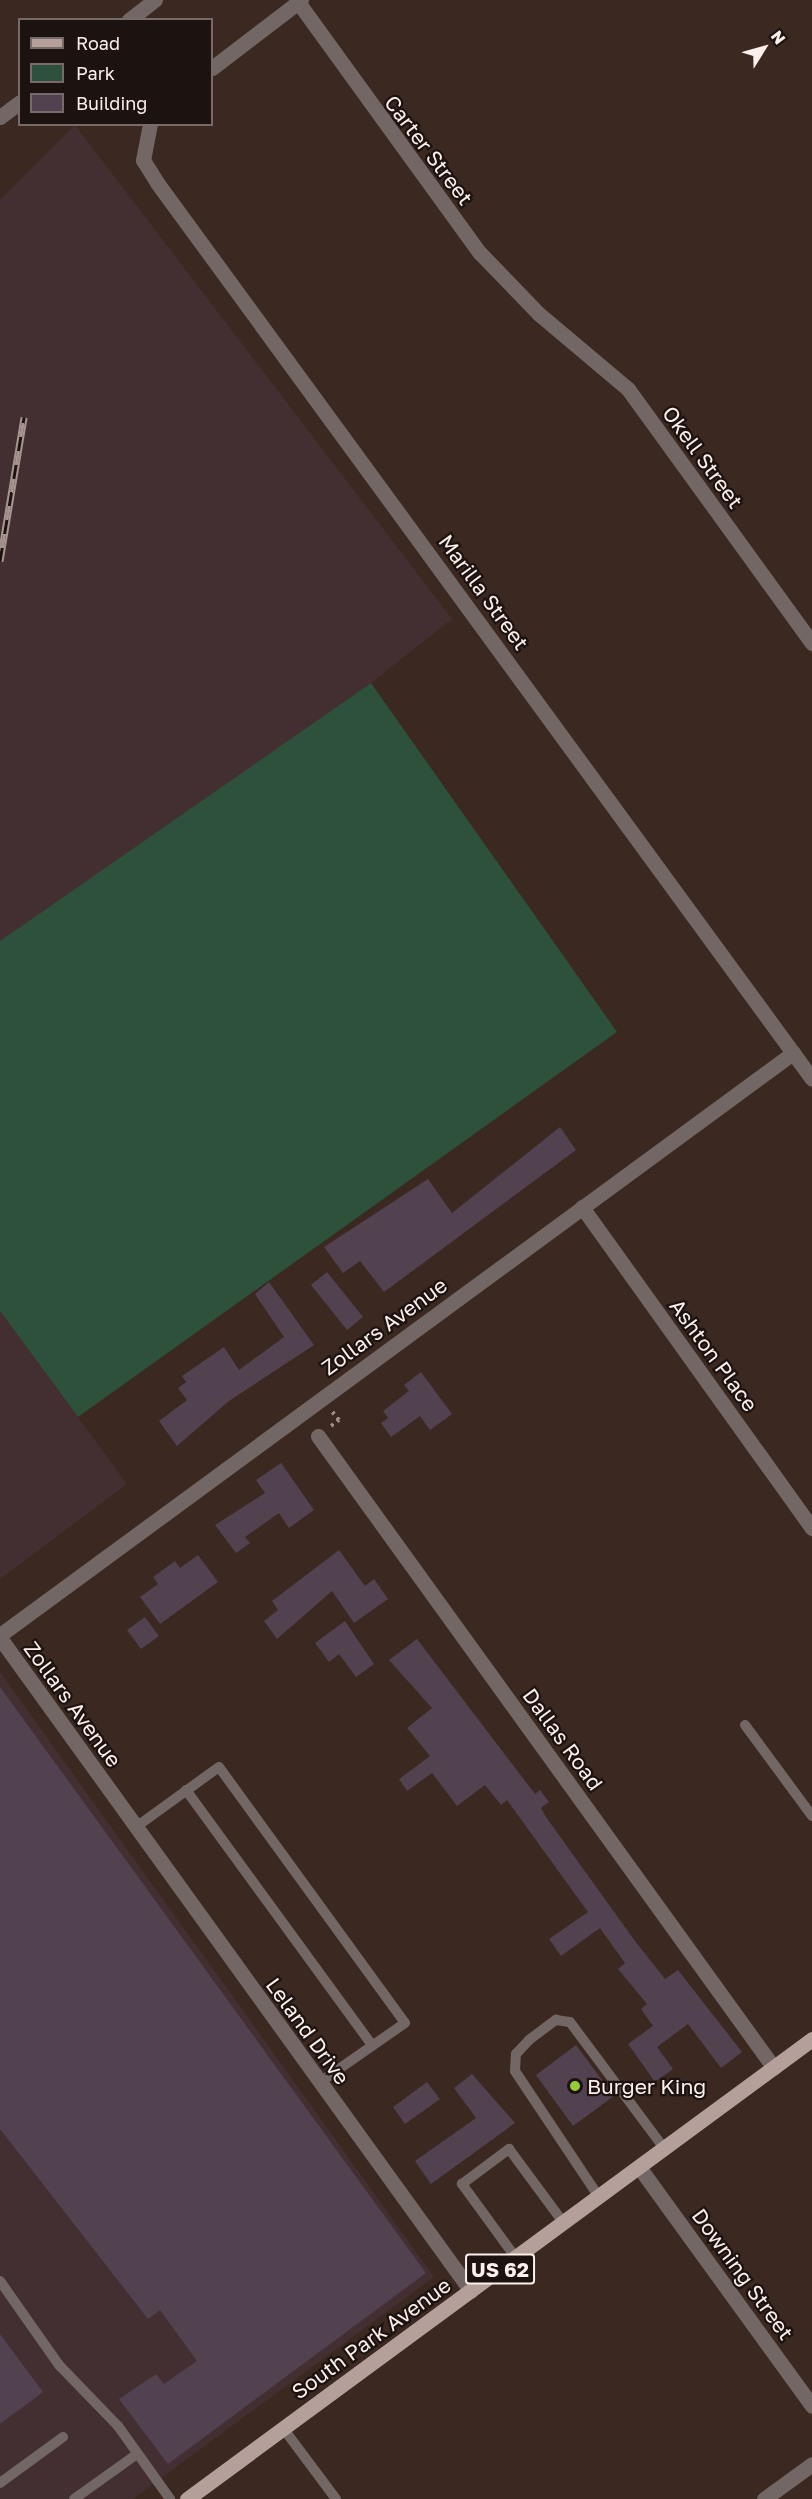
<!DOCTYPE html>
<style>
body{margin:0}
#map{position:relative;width:812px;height:2499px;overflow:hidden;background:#3b2821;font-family:"Golos Text",sans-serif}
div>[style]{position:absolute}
.industrial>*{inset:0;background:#432f31}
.green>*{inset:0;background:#2d513b}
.building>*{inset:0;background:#52414f}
.path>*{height:4px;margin-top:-2px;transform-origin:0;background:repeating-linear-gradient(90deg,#9d8d87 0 3px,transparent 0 7.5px)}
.lane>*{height:10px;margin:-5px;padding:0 5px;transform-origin:5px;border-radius:5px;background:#726764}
.street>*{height:15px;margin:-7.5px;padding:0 7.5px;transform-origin:7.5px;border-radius:7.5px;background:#726764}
.primary>*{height:15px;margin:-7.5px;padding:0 7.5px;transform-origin:7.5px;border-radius:7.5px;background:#b59f9a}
.rail>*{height:7px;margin-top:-3.5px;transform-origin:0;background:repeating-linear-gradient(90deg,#1c1310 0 14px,#a69590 0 28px);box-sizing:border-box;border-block:2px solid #a69590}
.dots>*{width:16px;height:16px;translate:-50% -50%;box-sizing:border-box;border:3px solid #1c1310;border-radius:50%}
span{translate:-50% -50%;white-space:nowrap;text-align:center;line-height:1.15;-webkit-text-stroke:4.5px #1c1310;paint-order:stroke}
.shield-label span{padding:2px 4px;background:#1c1310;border:2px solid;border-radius:4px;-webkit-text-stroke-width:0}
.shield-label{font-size:20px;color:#fdefeb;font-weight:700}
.street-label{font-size:21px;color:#fdefeb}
.poi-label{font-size:21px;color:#fdefeb}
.left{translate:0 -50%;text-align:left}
.legend{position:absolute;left:18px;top:18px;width:195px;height:108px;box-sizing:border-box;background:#1c1310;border:2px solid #766b68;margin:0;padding:8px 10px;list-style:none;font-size:18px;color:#fdefeb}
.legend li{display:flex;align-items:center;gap:12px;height:30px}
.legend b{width:30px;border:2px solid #766b68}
.north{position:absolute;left:734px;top:18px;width:60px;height:60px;-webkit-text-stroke:4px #1c1310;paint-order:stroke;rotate:53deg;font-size:16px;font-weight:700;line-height:24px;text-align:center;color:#fdefeb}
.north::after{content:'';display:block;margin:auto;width:21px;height:27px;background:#fdefeb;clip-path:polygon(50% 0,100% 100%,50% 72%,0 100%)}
</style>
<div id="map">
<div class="industrial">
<div style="clip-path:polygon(75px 125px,452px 619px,371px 683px,0 941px,0 200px)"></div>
<div style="clip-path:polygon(0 1311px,127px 1484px,0 1579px)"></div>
<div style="clip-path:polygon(0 1672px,434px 2277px,133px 2499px,0 2499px)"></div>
</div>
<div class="green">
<div style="clip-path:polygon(371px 683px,617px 1032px,78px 1417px,0 1311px,0 941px)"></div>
</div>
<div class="building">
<div style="clip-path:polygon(560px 1127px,576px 1150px,384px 1292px,360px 1261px,343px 1273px,324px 1247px,428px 1179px,452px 1213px)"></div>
<div style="clip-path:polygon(327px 1272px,363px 1317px,347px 1330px,311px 1285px)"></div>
<div style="clip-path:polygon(269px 1282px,314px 1345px,229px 1401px,177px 1446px,159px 1421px,187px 1400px,178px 1388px,186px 1382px,182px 1376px,224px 1347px,239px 1370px,284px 1337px,255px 1294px)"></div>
<div style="clip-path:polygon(421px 1372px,452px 1414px,430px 1430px,420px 1416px,391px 1437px,381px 1423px,388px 1418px,383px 1411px,409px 1391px,404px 1385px)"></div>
<div style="clip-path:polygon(281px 1463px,314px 1510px,289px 1528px,279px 1513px,245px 1537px,250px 1543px,236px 1553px,215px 1525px,265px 1493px,256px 1480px)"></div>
<div style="clip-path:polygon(339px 1550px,365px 1586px,374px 1579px,388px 1599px,354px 1623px,332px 1591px,277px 1639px,264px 1621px,278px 1610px,272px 1601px)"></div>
<div style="clip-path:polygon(198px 1555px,218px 1582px,160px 1624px,140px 1597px,158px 1584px,153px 1577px,175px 1561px,180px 1568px)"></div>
<div style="clip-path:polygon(145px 1617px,159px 1636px,141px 1649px,127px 1630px)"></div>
<div style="clip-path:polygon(345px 1621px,374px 1664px,356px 1677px,339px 1654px,329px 1662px,315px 1643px)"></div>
<div style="clip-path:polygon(417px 1639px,535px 1794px,540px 1790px,549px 1802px,541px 1808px,546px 1817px,635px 1941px,665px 1979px,678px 1970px,742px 2052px,721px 2068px,688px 2024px,657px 2047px,673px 2069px,655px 2082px,628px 2044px,653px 2026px,641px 2009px,647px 2004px,618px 1969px,625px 1963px,600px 1928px,561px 1956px,549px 1939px,588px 1912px,507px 1800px,501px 1805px,485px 1785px,457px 1806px,432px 1773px,407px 1791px,399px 1779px,430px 1756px,407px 1728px,432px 1708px,389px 1660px)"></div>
<div style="clip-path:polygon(0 1687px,426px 2273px,168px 2464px,119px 2399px,156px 2374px,164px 2384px,197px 2361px,160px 2310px,148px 2319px,0 2129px)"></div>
<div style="clip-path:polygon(576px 2045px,614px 2096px,573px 2126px,536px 2075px)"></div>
<div style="clip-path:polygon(472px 2074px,515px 2123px,431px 2184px,415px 2161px,476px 2118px,454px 2088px)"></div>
<div style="clip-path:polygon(427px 2082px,440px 2099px,405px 2124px,393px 2107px)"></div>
<div style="clip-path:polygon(0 2334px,43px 2392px,0 2424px)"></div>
</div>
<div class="path">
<div style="left:331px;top:1426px;width:10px;rotate:-37deg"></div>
<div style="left:339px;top:1420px;width:13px;rotate:-129deg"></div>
</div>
<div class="lane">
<div style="left:745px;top:1725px;width:113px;rotate:53.6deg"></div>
<div style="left:186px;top:1790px;width:316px;rotate:53.9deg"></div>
<div style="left:136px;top:1827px;width:102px;rotate:-35.9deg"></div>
<div style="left:219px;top:1767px;width:316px;rotate:54deg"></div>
<div style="left:405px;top:2023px;width:103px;rotate:145.2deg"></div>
<div style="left:599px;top:2197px;width:151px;rotate:-123.7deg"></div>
<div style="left:515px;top:2071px;width:17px;rotate:-87deg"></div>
<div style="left:516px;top:2054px;width:19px;rotate:-47deg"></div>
<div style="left:529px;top:2040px;width:34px;rotate:-37deg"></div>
<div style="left:556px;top:2020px;width:14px;rotate:8deg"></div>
<div style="left:570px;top:2022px;width:157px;rotate:53.3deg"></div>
<div style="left:516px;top:2258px;width:92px;rotate:-126.1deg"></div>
<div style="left:462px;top:2184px;width:59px;rotate:-36.7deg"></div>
<div style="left:509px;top:2149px;width:91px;rotate:53.5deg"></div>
<div style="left:0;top:2281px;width:103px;rotate:54.9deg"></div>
<div style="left:59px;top:2365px;width:85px;rotate:46deg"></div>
<div style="left:118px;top:2426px;width:90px;rotate:54.5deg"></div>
<div style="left:283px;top:2428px;width:89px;rotate:53.3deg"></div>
<div style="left:0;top:2483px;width:78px;rotate:-36.1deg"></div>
<div style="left:74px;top:2499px;width:77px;rotate:-35.5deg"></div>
</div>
<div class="street">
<div style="left:298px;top:2px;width:310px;rotate:54.1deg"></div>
<div style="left:480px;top:253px;width:85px;rotate:46deg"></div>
<div style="left:539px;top:314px;width:116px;rotate:40.1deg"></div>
<div style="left:628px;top:389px;width:314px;rotate:54.1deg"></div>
<div style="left:129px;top:20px;width:33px;rotate:-38deg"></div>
<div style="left:212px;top:68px;width:112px;rotate:-37.4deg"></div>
<div style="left:0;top:117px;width:25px;rotate:-37deg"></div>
<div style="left:150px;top:124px;width:37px;rotate:101deg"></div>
<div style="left:143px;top:160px;width:28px;rotate:58deg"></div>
<div style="left:158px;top:184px;width:1108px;rotate:53.84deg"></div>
<div style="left:582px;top:1207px;width:395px;rotate:54.4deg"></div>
<div style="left:318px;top:1436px;width:779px;rotate:54.19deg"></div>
<div style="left:0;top:1635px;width:984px;rotate:-36.28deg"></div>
<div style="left:0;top:1638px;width:805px;rotate:54.2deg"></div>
<div style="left:639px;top:2167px;width:295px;rotate:54.1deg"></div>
<div style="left:764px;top:2499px;width:59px;rotate:-36.1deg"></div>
</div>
<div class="primary">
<div style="left:187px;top:2499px;width:776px;rotate:-36.35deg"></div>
</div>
<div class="rail">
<div style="left:0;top:561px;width:146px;rotate:-80.5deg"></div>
</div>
<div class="dots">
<div style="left:575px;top:2086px;background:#97cc38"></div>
</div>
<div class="shield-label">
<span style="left:500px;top:2269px">US 62</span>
</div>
<div class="street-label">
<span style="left:429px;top:150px;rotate:53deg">Carter Street</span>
<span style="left:703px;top:457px;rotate:54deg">Okell Street</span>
<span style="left:484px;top:592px;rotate:54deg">Marilla Street</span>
<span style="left:384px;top:1326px;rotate:-36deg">Zollars Avenue</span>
<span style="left:714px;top:1355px;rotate:54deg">Ashton Place</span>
<span style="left:73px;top:1704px;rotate:54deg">Zollars Avenue</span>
<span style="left:563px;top:1739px;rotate:54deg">Dallas Road</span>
<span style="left:308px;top:2031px;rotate:54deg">Leland Drive</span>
<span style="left:743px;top:2274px;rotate:54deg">Downing Street</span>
<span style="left:371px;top:2338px;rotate:-36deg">South Park Avenue</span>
</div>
<div class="poi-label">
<span class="left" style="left:587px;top:2086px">Burger King</span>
</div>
<ul class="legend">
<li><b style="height:8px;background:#b59f9a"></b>Road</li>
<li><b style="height:16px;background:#2d513b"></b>Park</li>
<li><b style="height:16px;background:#52414f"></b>Building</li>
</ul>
<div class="north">N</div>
</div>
